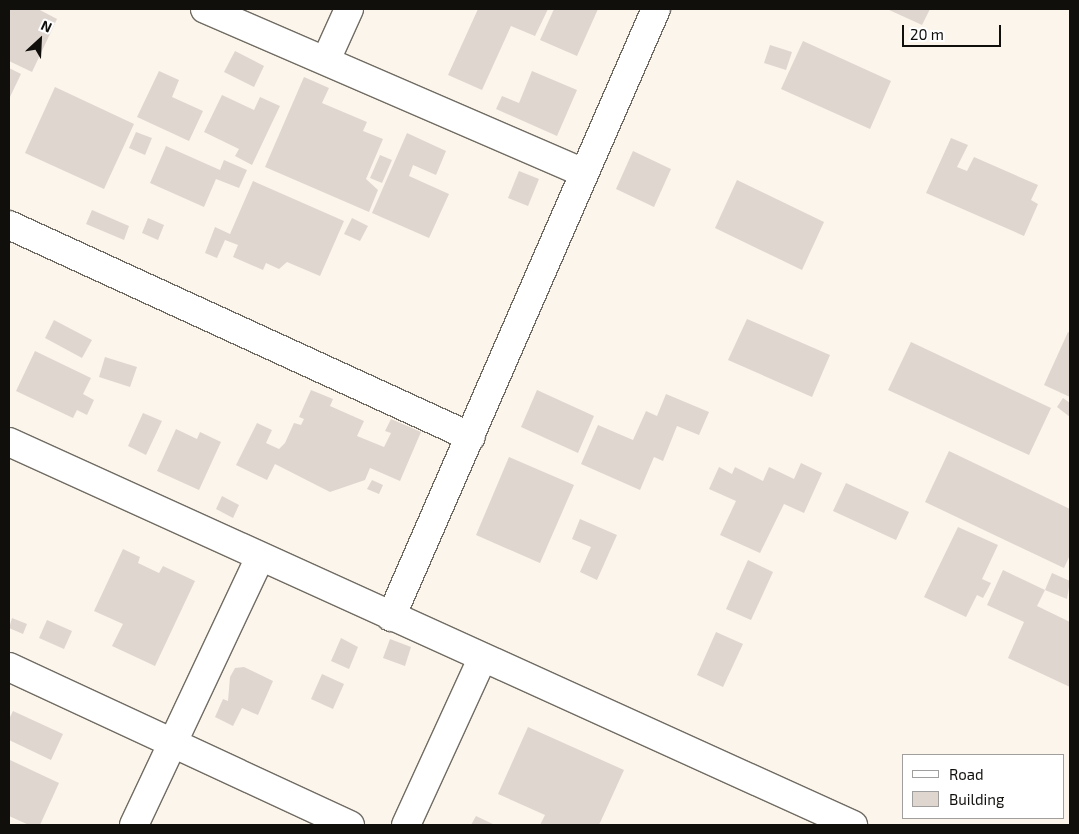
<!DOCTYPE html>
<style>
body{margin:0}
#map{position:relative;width:1079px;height:834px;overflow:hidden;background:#fbf5ec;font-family:"Exo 2",sans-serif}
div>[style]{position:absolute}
.building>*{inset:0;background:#e0d6d0}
.roads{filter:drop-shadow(1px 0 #716c63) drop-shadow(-1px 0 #716c63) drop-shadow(0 1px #716c63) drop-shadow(0 -1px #716c63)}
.minor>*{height:28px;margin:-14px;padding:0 14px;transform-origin:14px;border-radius:14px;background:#fff}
span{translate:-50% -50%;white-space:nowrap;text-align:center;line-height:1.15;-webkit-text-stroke:4px #fff;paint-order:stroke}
.frame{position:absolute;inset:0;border:10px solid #110f0c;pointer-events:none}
.legend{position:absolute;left:902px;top:754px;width:162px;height:65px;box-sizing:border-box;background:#fff;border:1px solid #a09f9e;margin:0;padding:6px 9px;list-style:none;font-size:15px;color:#110f0c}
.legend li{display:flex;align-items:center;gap:10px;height:25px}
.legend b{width:25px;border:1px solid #a09f9e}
.north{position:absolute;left:15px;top:15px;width:50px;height:50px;-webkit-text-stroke:4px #fff;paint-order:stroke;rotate:25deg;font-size:14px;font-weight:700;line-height:20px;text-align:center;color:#110f0c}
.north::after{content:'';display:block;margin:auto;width:18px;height:22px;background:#110f0c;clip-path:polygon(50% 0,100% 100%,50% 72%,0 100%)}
.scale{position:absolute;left:902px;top:25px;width:99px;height:22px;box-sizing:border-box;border:2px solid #110f0c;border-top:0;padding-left:6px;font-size:15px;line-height:18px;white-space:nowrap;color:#110f0c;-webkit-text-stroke:4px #fff;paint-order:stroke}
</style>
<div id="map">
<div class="building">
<div style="clip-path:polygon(9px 9px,38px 9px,57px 19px,32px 72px,9px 61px)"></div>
<div style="clip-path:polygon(478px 9px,548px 9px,535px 36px,511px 26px,482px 90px,448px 75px)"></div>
<div style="clip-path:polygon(554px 9px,598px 9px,577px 56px,540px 40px)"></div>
<div style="clip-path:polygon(887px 9px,930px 9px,922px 25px)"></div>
<div style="clip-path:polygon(803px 41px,891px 81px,870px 129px,781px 89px)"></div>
<div style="clip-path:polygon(770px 45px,792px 52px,786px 70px,764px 63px)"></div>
<div style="clip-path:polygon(235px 51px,264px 66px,254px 87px,224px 72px)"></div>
<div style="clip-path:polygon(9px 68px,21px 74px,9px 99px)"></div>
<div style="clip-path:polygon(159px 71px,179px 80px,172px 97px,203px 111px,189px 141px,137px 117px)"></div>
<div style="clip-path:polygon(532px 71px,577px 90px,557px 136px,496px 109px,502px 96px,519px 103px)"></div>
<div style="clip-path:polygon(304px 77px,329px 88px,322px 103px,367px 122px,363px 131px,383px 139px,366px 179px,378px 190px,369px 212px,265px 167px)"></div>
<div style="clip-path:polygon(55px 87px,134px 124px,104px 189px,25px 153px)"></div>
<div style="clip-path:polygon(222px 95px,254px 110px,260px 97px,280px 106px,252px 165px,235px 156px,239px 149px,204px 132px)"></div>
<div style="clip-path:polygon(136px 132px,152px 138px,145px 155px,129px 148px)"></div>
<div style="clip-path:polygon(407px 133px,446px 151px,436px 175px,413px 165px,409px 176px,449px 194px,429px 238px,372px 213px)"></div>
<div style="clip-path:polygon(951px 138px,968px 145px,957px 167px,967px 171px,974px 157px,1038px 185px,1031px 200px,1038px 204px,1024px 236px,926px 193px)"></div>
<div style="clip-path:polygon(166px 146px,220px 170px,224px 160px,247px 170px,239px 188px,216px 179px,204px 207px,150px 183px)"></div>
<div style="clip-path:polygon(633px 151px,671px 169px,654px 207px,616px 189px)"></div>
<div style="clip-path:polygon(380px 155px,392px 160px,382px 183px,370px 178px)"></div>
<div style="clip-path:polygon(519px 171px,539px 179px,528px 206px,508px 198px)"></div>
<div style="clip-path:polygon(737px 180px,824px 222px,802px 270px,715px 228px)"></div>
<div style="clip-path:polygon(253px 181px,344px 221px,320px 276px,287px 262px,279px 269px,266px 263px,263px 270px,233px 257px,238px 245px,225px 240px,217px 258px,205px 253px,215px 227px,230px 234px)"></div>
<div style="clip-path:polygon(92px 210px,129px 226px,124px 240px,86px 224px)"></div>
<div style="clip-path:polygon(148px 218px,164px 225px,158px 240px,142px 233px)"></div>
<div style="clip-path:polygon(352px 218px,368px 226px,360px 241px,344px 234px)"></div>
<div style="clip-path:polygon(747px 319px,830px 355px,812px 397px,728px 360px)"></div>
<div style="clip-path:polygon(54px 320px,92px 340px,82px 358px,45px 338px)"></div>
<div style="clip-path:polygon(1068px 332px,1070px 333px,1070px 397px,1044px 385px)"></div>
<div style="clip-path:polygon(911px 342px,1051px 408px,1029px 455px,888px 390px)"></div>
<div style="clip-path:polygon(35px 351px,91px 378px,83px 394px,94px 400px,87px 415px,77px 410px,73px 418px,16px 391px)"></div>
<div style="clip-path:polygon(105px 357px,137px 367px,130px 387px,99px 377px)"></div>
<div style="clip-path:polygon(311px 390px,333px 399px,330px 406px,364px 421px,357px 436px,384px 447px,391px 433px,385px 431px,391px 419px,421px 432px,400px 481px,370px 468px,365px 480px,330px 492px,275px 464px,267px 480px,236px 465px,257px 423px,272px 430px,266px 443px,279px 449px,285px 443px,294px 423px,301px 425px,304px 419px,299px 417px)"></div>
<div style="clip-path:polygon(537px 390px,594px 416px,578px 453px,521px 427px)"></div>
<div style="clip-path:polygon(666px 394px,709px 412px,699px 435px,677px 426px,663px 461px,654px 457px,640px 490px,581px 464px,598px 425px,633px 440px,646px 411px,657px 416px)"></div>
<div style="clip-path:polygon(1063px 398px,1070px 403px,1070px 417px,1057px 407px)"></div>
<div style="clip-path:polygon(143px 413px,162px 421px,146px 455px,128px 446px)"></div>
<div style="clip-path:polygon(176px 429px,197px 439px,200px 432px,221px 442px,199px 490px,157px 471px)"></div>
<div style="clip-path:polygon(949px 451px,1070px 509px,1070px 555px,1064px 568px,925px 502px)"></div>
<div style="clip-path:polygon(509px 457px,574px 485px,540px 563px,476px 535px)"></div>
<div style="clip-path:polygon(801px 463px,822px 473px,804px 513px,784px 504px,760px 553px,720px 535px,736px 501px,709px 489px,719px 467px,732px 474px,735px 467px,763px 481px,769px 467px,794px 479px)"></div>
<div style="clip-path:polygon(372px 480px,383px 485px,379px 494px,367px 489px)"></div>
<div style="clip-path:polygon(846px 483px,909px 512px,896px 540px,833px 511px)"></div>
<div style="clip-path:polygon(222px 496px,239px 505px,233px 518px,216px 509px)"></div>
<div style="clip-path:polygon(580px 519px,617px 535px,597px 580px,580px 572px,591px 547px,572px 539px)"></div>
<div style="clip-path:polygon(958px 527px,998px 545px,982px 579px,991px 583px,983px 598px,977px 595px,966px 617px,924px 597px)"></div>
<div style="clip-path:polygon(123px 549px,140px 557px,138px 563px,159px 573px,163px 566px,195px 581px,155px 666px,112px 646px,123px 624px,94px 611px)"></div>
<div style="clip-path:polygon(748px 560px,773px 572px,751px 620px,726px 609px)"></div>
<div style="clip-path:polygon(1003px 570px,1045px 590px,1037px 606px,1070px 622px,1070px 687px,1008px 658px,1024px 622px,987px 605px)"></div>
<div style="clip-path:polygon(1052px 573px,1070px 581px,1067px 599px,1045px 590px)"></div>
<div style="clip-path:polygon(12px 618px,27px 624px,23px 634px,9px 628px)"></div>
<div style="clip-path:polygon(47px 620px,72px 631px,64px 649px,39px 638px)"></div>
<div style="clip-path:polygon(716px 632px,743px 644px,723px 687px,697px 675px)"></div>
<div style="clip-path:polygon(341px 638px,358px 647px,349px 669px,331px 661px)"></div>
<div style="clip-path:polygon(390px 639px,411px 647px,405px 666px,383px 658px)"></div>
<div style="clip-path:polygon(244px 667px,273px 681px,258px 715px,242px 708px,233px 726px,215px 717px,223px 699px,228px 701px,230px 677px,235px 668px)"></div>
<div style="clip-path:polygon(322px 674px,344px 684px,333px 709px,311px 699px)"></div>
<div style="clip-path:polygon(13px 711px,63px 734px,51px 760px,9px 740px,9px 719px)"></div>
<div style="clip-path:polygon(528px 727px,624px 770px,599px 825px,540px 825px,545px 815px,498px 794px)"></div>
<div style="clip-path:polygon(10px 760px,59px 783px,40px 825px,29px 825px,9px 816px)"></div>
<div style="clip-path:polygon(476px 816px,495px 825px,471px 825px)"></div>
</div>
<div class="roads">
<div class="minor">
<div style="left:205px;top:9px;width:413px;rotate:23.4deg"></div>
<div style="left:326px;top:60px;width:56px;rotate:-65.7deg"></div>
<div style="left:9px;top:225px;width:508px;rotate:24.65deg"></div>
<div style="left:9px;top:442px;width:927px;rotate:24.41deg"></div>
<div style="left:391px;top:617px;width:663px;rotate:-66.45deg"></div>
<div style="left:9px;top:667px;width:376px;rotate:24.9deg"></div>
<div style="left:134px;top:825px;width:296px;rotate:-64.8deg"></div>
<div style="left:406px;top:825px;width:183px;rotate:-65.4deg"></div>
</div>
</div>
<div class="frame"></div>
<ul class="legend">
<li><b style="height:6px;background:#fff"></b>Road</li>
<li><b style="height:14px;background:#e0d6d0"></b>Building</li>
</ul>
<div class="north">N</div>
<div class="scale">20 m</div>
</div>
